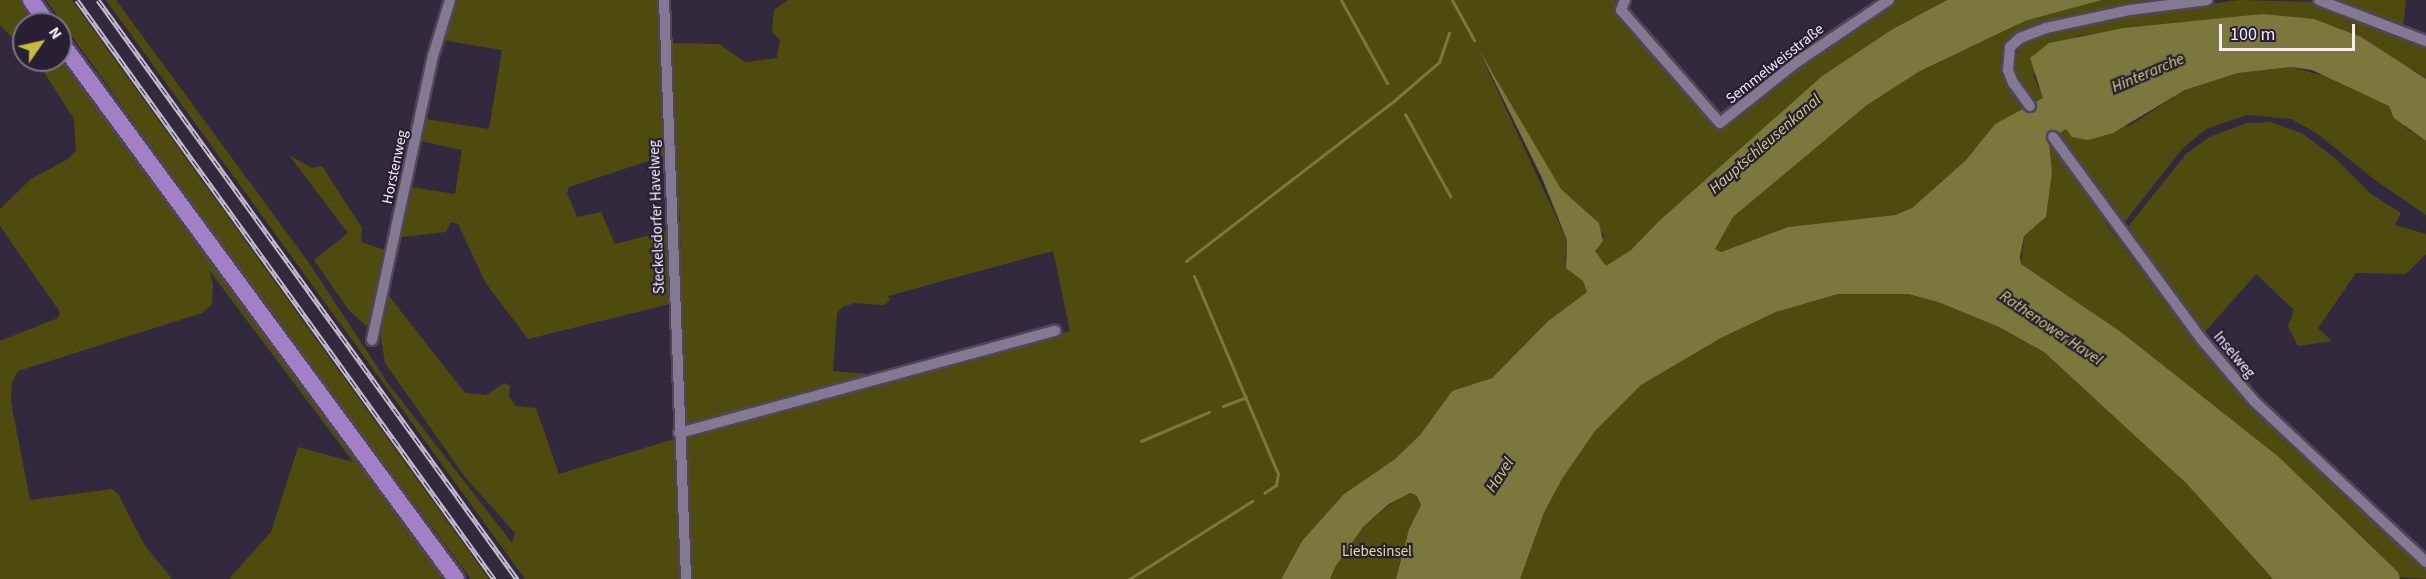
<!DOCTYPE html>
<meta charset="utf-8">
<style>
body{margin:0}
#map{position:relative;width:2426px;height:579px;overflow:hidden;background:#33293f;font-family:"Source Sans 3",sans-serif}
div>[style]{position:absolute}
.green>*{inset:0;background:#4f4b0e}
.water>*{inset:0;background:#7b773d}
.stream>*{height:3px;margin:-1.5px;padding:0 1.5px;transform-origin:1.5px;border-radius:1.5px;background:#7b773d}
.roads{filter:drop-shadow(2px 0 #4f4659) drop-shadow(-2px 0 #4f4659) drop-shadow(0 2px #4f4659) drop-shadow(0 -2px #4f4659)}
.street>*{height:10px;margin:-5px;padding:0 5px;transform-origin:5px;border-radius:5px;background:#847892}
.primary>*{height:16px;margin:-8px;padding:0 8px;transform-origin:8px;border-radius:8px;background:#a280c6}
.rail>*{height:5px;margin-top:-2.5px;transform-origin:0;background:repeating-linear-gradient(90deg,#291f34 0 9px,#c4bdcd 0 18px);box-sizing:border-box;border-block:2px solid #c4bdcd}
span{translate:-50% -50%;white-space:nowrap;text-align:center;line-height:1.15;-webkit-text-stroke:4.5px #291f34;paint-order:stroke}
.street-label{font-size:15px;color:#f4eefc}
.park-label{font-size:15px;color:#e2dd86}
.water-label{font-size:16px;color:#d3ce77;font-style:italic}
.north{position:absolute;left:12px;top:12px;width:60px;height:60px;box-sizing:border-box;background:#291f34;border:2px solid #7a7284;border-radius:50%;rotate:56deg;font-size:16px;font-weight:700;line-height:24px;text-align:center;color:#f4eefc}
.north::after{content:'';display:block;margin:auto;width:21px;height:27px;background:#c4bc3d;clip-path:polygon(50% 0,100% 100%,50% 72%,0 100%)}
.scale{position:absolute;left:2219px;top:24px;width:136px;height:27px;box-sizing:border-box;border:3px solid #f4eefc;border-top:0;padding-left:8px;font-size:18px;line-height:21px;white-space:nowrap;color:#f4eefc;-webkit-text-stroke:4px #291f34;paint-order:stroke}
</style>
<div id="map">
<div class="green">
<div style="clip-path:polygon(0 0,25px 0,41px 24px,24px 24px,24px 50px,0 25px)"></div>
<div style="clip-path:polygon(46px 0,72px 0,489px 579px,471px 579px,264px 304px)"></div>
<div style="clip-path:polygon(106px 0,116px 0,309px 263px,387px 382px,512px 543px,515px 533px,465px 477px,385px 363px,381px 338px,385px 291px,465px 393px,486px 395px,505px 383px,510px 386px,509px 397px,516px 406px,536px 408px,559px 474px,674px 439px,682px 579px,525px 579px)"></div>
<div style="clip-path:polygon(456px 0,659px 0,667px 155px,569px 187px,567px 193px,577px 217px,601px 212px,615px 244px,670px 230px,670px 304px,528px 339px,485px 282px,458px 224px,451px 222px,446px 232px,401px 237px,412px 187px,455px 194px,462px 150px,421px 141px,426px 119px,489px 129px,502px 50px,442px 40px)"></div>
<div style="clip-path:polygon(evenodd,788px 0,1621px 0,1729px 124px,1793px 69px,1894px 0,1947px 0,1891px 30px,1822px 76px,1659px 221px,1631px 250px,1606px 267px,1595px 251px,1604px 236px,1594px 218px,1561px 189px,1480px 53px,1567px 240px,1565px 262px,1583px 281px,1587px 292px,1548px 321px,1492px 378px,1452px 391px,1420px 435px,1395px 459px,1344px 494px,1302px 541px,1281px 579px,690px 579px,682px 421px,680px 222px,672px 117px,673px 43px,719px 44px,745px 62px,777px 58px,780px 40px,772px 32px,774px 10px,788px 0,1053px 251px,1070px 331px,899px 377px,833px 371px,837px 314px,842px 307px,855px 303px,884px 305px,890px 300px,888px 296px,1053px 251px)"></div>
<div style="clip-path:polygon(2102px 0,2170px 0,2073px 17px,2019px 33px,2009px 40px,2001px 60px,2005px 74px,2027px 109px,1995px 124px,1966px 160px,1912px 208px,1895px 215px,1788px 227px,1721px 252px,1714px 249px,1733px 217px,1867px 105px,1920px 71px,2025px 21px)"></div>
<div style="clip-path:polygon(2239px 0,2315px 2px,2426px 46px,2426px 79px,2415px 71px,2262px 14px,2077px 36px,2033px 75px,2044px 98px,2033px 104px,2015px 74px,2015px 57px,2020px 47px,2047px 34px,2129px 14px)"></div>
<div style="clip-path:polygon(2329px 0,2406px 0,2403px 28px)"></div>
<div style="clip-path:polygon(60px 51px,120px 138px,449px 579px,229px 579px,271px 532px,298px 447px,353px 462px,209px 270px,213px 284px,212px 304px,202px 313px,18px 371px,12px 382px,11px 402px,30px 500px,112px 489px,118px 494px,144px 544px,172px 579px,0 579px,0 341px,58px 318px,60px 312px,0 226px,0 209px,31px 179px,68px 159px,76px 150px,74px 119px,36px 60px,60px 60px)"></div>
<div style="clip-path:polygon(2291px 67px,2340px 80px,2390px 106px,2406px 128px,2426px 141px,2426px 215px,2375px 180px,2315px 132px,2291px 119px,2247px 115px,2206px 129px,2182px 149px,2123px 224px,2104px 221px,2204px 354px,2248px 403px,2426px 568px,2426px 579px,2397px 577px,2398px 572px,2279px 457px,2121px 332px,2021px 264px,2024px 236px,2046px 217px,2052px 173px,2049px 139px,2066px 129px,2129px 126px,2185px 90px,2238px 73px)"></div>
<div style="clip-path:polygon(2270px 122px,2302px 133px,2336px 159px,2371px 194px,2401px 213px,2395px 225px,2426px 234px,2426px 254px,2406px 274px,2356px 273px,2318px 328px,2332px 341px,2298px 346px,2288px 326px,2294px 310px,2256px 274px,2203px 334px,2131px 238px,2127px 228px,2186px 154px,2209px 137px,2247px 123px)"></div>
<div style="clip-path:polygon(289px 155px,312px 168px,322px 166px,362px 228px,361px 242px,388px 251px,371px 321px,366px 326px,348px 309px,314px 260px,348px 233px)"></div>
<div style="clip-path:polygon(1838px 294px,1908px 294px,1938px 302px,1999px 327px,2044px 352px,2186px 483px,2273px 579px,1520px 579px,1544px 513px,1562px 479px,1595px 431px,1641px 385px,1721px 338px,1776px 312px)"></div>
<div style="clip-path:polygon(1404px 493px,1417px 496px,1421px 505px,1409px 529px,1396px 579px,1330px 579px,1334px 567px,1363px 527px)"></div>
</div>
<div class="water">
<div style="clip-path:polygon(1947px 0,2102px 0,2025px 21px,1920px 71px,1867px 105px,1733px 217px,1715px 249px,1721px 252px,1788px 227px,1895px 215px,1912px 208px,1966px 160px,1995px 124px,2043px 98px,2030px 58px,2049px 43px,2124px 28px,2262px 14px,2314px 19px,2361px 37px,2426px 79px,2426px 141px,2394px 118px,2389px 106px,2312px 70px,2291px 67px,2238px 73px,2185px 90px,2113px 133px,2088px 140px,2072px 137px,2066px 129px,2049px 140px,2052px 173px,2046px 217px,2024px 236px,2020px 257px,2021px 264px,2121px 332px,2279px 457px,2398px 572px,2400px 579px,2273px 579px,2186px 483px,2044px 352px,1999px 327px,1938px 302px,1908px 294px,1838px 294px,1776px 312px,1721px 338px,1641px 385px,1595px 431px,1562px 479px,1544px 513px,1520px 579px,1396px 579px,1409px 529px,1421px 505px,1417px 496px,1410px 493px,1389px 504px,1363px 527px,1335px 567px,1330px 579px,1281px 579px,1302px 541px,1344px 494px,1395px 459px,1420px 435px,1452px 391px,1492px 378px,1548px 321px,1587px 292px,1583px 281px,1566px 268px,1567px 240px,1542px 178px,1479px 50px,1561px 189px,1599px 223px,1603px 241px,1595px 251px,1606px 266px,1631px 250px,1659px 221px,1822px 76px,1891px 30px)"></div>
</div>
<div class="stream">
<div style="left:1341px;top:0;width:95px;rotate:61deg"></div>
<div style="left:1452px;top:0;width:46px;rotate:61.2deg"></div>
<div style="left:1405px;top:114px;width:94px;rotate:61.2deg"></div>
<div style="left:1186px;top:261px;width:265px;rotate:-37.6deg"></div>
<div style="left:1396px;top:99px;width:57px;rotate:-40.7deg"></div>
<div style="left:1439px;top:62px;width:31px;rotate:-71deg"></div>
<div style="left:1194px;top:276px;width:215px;rotate:67deg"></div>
<div style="left:1278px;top:474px;width:11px;rotate:100deg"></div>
<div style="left:1276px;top:485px;width:14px;rotate:146deg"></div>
<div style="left:1223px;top:406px;width:25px;rotate:-21deg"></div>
<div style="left:1141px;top:441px;width:74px;rotate:-23.1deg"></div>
<div style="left:1129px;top:579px;width:146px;rotate:-32.4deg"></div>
</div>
<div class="roads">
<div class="street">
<div style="left:664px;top:0;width:579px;rotate:87.82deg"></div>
<div style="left:1625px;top:0;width:11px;rotate:112deg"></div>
<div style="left:1621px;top:10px;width:150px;rotate:48.8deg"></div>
<div style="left:1720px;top:123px;width:98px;rotate:-38.4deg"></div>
<div style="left:1797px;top:62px;width:111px;rotate:-34deg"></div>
<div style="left:2319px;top:0;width:115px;rotate:21deg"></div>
<div style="left:2030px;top:106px;width:29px;rotate:-126deg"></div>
<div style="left:2013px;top:83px;width:14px;rotate:-111deg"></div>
<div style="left:2008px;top:70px;width:23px;rotate:-85deg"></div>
<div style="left:2010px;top:47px;width:13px;rotate:-42deg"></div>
<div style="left:2020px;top:38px;width:28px;rotate:-21deg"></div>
<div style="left:2046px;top:28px;width:86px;rotate:-12.1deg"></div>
<div style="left:2130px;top:10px;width:78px;rotate:-7.4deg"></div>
<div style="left:2053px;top:137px;width:253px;rotate:53.7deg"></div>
<div style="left:2203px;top:341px;width:79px;rotate:49.6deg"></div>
<div style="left:2254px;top:401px;width:236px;rotate:43.1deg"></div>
<div style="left:372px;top:340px;width:290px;rotate:-77.9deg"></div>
<div style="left:433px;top:56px;width:59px;rotate:-73.1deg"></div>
<div style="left:679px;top:433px;width:390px;rotate:-15.2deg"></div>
</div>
<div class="primary">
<div style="left:31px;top:0;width:29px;rotate:55deg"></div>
<div style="left:60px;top:41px;width:668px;rotate:53.64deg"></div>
</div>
</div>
<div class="rail">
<div style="left:77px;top:0;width:714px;rotate:54.24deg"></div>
<div style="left:98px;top:0;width:715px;rotate:54.11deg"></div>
</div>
<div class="street-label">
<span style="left:1775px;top:64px;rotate:-38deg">Semmelweisstraße</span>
<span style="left:395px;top:167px;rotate:-78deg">Horstenweg</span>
<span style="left:657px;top:217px;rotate:-92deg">Steckelsdorfer Havelweg</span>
<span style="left:2234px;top:355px;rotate:50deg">Inselweg</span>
</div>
<div class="park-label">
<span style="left:1377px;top:552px">Liebesinsel</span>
</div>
<div class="water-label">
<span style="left:2148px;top:73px;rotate:-23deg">Hinterarche</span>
<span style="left:1765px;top:144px;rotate:-41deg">Hauptschleusenkanal</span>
<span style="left:2051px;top:328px;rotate:34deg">Rathenower Havel</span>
<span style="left:1500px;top:475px;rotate:-57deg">Havel</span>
</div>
<div class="north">N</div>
<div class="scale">100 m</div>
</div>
